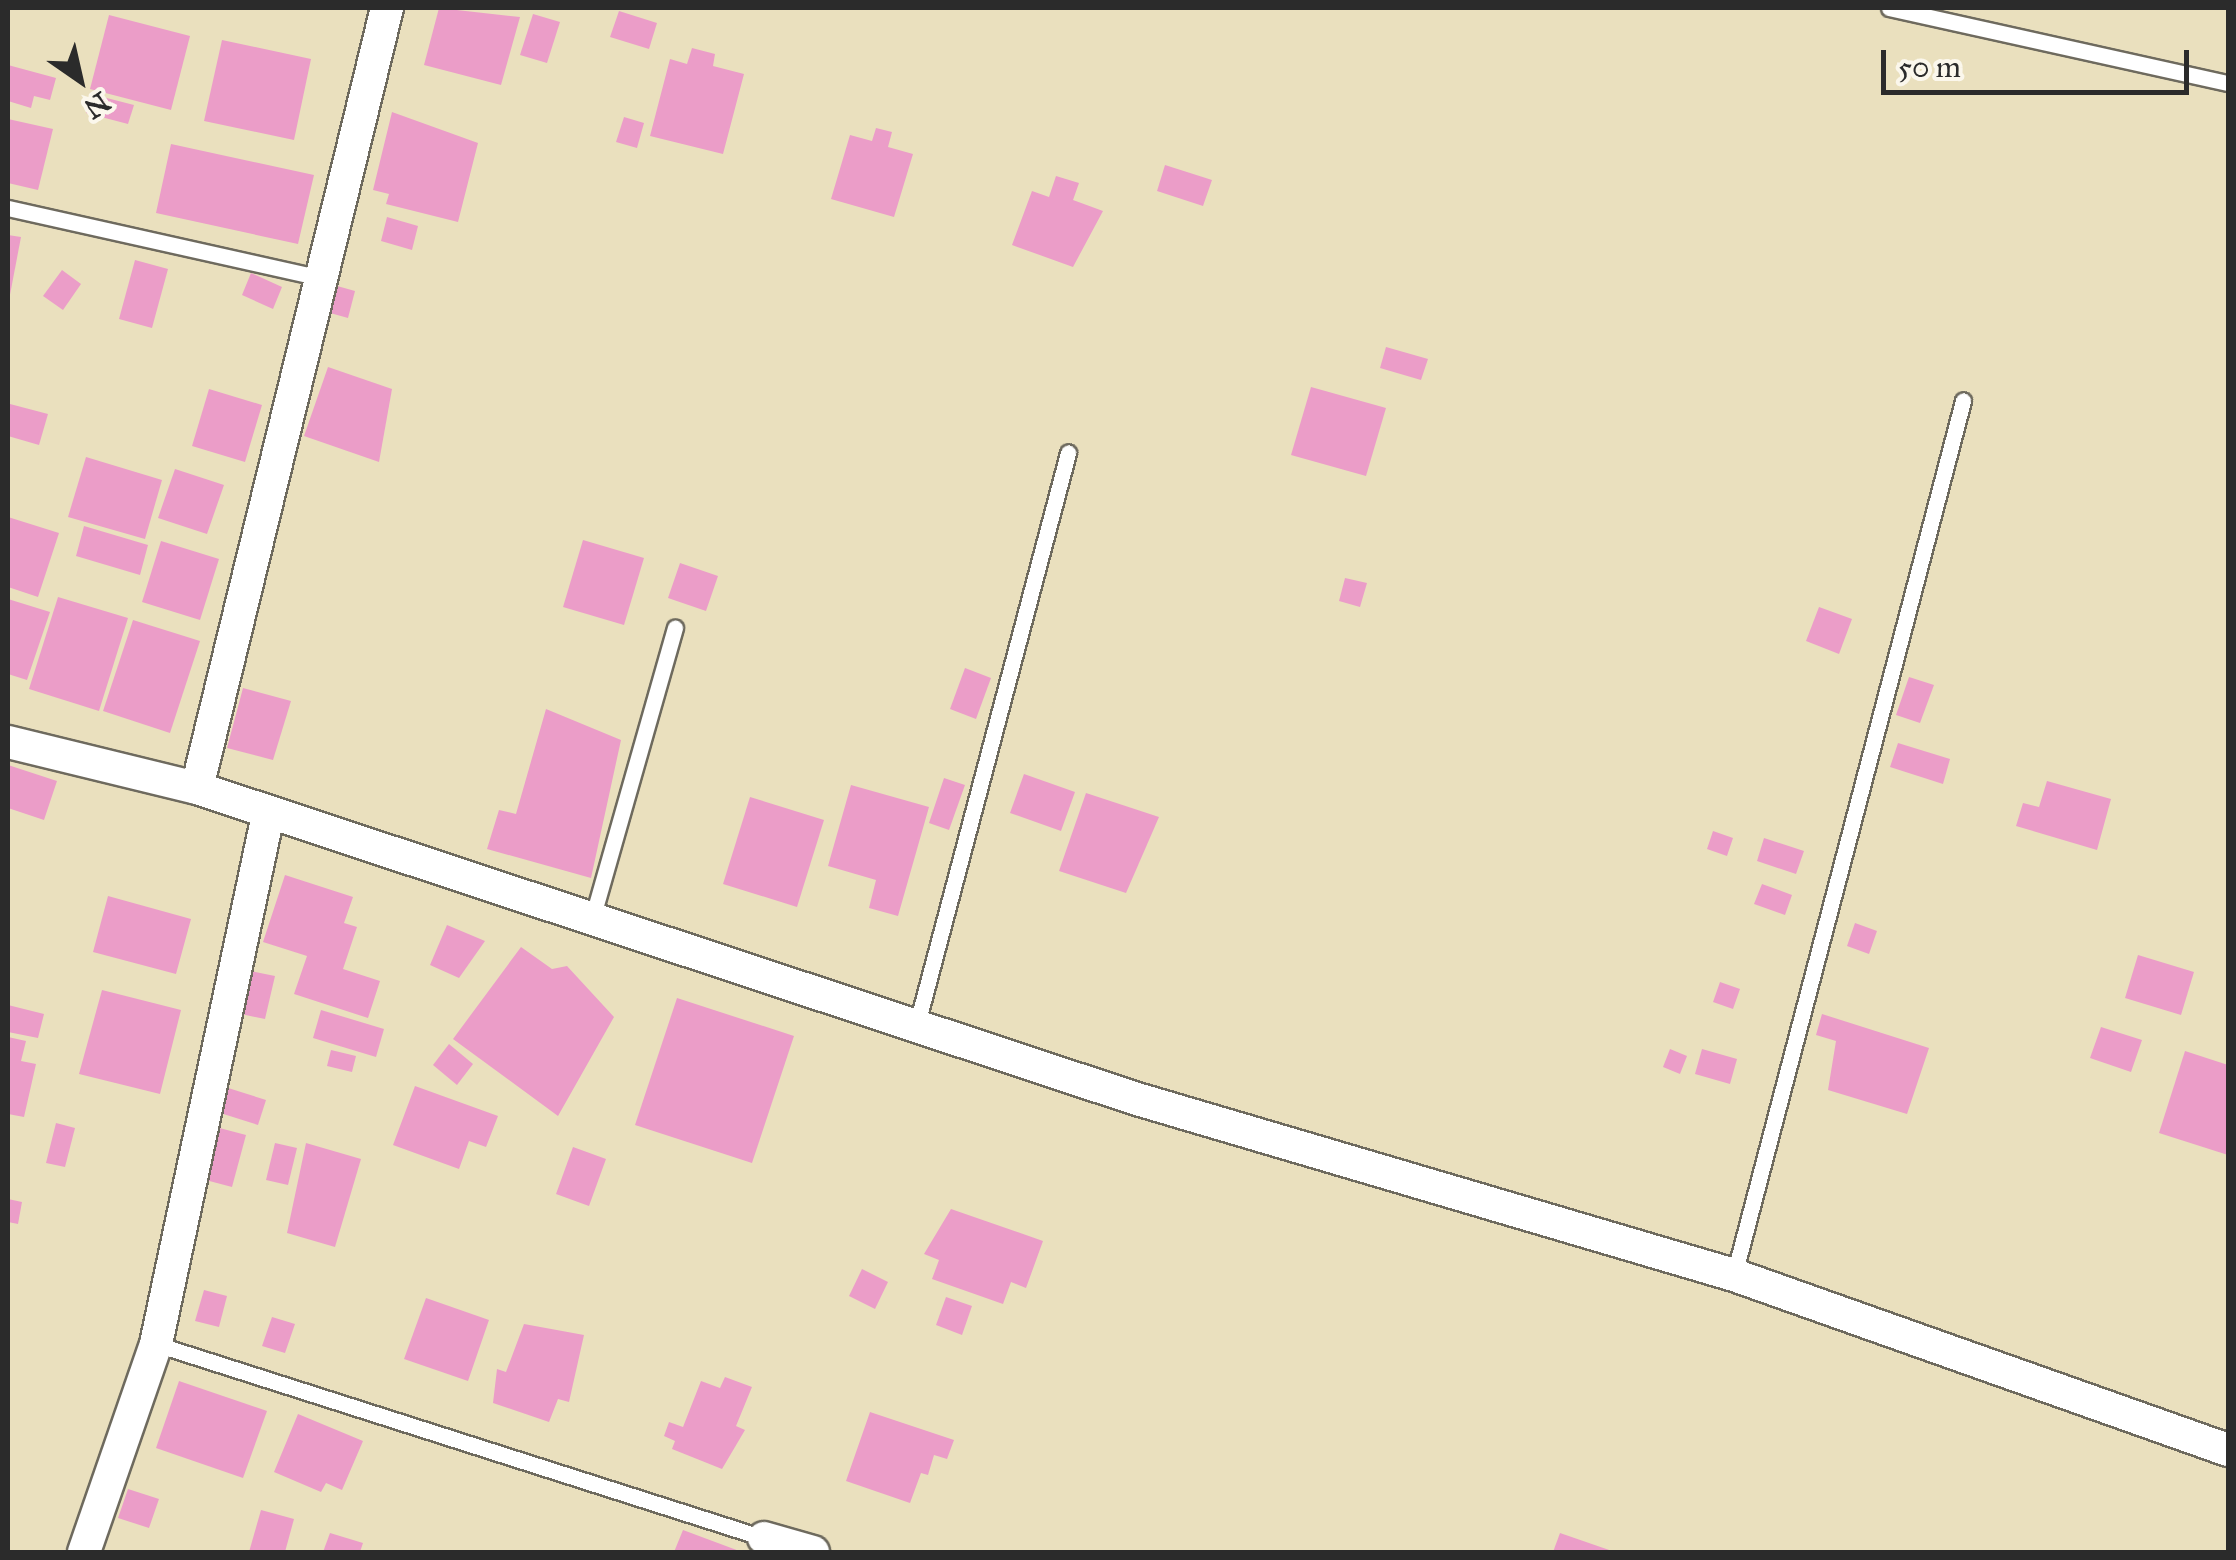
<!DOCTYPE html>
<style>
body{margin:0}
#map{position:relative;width:2236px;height:1560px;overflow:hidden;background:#eae0be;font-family:"IM FELL Great Primer",serif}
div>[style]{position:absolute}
.building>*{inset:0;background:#eb9dc8}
.roads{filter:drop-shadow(2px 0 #6e6a5e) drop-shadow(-2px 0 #6e6a5e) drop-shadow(0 2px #6e6a5e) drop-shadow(0 -2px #6e6a5e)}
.lane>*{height:15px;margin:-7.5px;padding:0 7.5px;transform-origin:7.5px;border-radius:7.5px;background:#fff}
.street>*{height:32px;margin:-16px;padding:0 16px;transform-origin:16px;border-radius:16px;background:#fff}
span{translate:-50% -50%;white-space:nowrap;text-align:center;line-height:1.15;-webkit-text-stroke:8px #fbf7ec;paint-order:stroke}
.frame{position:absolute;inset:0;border:10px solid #2b2b2b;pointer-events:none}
.north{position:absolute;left:30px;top:30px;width:100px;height:100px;-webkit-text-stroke:8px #fbf7ec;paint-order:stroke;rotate:146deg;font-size:28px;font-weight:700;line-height:40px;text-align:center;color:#2b2b2b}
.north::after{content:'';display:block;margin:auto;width:35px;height:45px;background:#2b2b2b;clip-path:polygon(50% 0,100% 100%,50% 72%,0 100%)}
.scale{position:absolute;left:1881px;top:50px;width:308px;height:45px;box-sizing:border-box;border:5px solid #2b2b2b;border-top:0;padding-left:12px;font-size:30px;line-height:35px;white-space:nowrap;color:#2b2b2b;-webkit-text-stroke:8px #fbf7ec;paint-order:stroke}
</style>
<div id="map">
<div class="building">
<div style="clip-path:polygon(439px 8px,520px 17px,501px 85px,424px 65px)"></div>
<div style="clip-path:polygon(619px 11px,657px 23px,649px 49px,610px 37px)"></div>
<div style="clip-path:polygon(533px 14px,560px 22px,547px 63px,520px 55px)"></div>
<div style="clip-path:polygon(109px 15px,190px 36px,171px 110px,90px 89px)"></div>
<div style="clip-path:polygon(222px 40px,311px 59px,294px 140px,204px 121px)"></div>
<div style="clip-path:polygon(692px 48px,715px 54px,713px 66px,744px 74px,723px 154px,650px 136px,670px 59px,687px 64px)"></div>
<div style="clip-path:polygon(8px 65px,56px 78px,50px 100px,34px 96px,31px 108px,8px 101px)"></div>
<div style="clip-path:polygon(91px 94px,134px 105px,128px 124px,86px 113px)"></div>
<div style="clip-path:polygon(392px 112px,478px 143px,458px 222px,386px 204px,389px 194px,373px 190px)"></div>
<div style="clip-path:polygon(624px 117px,644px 123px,637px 148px,616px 142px)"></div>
<div style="clip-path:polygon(8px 119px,53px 129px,38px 190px,8px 183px)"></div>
<div style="clip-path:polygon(876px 128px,892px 132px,888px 147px,913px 154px,894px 217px,831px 199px,850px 135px,872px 141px)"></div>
<div style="clip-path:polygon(171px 144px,314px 175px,298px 244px,156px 213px)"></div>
<div style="clip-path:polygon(1165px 165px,1212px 180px,1203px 206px,1157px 191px)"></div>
<div style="clip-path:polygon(1056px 176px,1079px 183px,1073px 200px,1103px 211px,1073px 267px,1012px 245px,1032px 191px,1049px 197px)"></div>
<div style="clip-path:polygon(387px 217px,418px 226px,412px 250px,381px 241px)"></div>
<div style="clip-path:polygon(8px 235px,21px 237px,9px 300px,8px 300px)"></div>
<div style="clip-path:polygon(135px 260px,168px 269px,152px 328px,119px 319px)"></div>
<div style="clip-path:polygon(62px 270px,81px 284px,63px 310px,43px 296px)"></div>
<div style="clip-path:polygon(251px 273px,282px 287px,273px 309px,242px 295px)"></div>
<div style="clip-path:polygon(330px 284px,355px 291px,348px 318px,323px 311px)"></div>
<div style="clip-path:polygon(1386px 347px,1428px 359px,1421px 380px,1380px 368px)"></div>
<div style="clip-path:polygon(328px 367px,392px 389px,379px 462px,304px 436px)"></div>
<div style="clip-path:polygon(1311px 387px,1386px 408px,1366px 476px,1291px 455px)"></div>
<div style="clip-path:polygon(209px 389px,262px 405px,245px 462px,192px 446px)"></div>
<div style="clip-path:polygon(10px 404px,48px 414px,39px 445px,8px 436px)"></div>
<div style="clip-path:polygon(86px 457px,162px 480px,145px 539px,68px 517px)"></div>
<div style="clip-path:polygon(175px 469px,224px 485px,207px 534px,158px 518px)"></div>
<div style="clip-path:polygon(8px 517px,59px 533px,38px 597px,8px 587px)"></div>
<div style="clip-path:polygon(84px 526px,148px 545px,140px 575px,76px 556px)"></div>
<div style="clip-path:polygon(583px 540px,644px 558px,624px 625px,563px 607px)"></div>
<div style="clip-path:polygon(161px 541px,219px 559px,200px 620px,142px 602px)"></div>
<div style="clip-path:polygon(680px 563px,718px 576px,706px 611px,668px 598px)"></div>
<div style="clip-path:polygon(1345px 578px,1367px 583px,1360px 607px,1339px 601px)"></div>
<div style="clip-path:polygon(58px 597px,128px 618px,99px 711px,29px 689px)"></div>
<div style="clip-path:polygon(8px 599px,50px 612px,27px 680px,8px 674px)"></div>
<div style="clip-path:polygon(1819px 607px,1852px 619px,1839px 654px,1806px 641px)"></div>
<div style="clip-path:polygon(133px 620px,200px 641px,170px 733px,103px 711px)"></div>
<div style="clip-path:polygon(965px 668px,991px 678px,976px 719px,950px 709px)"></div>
<div style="clip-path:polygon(1909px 677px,1934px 685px,1920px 723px,1896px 715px)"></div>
<div style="clip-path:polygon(243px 688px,291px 701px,273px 760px,227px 748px)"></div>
<div style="clip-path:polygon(546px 709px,621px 740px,591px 878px,487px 849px,499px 810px,516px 814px)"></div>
<div style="clip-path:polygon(1898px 743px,1950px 759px,1943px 784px,1890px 767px)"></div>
<div style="clip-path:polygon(8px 765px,57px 781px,44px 820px,8px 808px)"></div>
<div style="clip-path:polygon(1024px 774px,1075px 792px,1061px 831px,1010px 813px)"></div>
<div style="clip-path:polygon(944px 778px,965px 785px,949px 830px,929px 823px)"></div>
<div style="clip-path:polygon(2047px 781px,2111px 799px,2097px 850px,2016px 826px,2023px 803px,2039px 807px)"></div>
<div style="clip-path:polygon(851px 785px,929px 807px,898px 916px,869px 908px,876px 880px,828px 866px)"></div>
<div style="clip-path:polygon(1086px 793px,1159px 817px,1126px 893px,1059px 871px)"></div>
<div style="clip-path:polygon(750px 797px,824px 820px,797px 907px,723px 884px)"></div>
<div style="clip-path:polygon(1713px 831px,1733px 838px,1727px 856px,1707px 849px)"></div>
<div style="clip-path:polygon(1764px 838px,1804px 851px,1796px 874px,1757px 861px)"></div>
<div style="clip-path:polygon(285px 875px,353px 897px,344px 923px,357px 927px,343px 969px,380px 981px,368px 1018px,294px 994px,307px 956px,263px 942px)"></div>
<div style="clip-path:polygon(1762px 884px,1792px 895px,1785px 915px,1754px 904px)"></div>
<div style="clip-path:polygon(108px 896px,191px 919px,176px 974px,93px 952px)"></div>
<div style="clip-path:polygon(1855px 923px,1877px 931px,1869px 954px,1847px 946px)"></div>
<div style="clip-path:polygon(447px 925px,485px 941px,459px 978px,430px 965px)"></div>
<div style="clip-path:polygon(521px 947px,552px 969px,567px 966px,614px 1017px,558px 1116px,453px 1039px)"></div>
<div style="clip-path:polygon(2138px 955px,2194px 972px,2181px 1015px,2125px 998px)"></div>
<div style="clip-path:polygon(251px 971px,275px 976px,265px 1019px,241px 1014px)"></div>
<div style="clip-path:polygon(1720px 982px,1740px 989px,1733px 1009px,1713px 1002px)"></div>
<div style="clip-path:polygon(102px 990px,181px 1010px,160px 1094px,79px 1074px)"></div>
<div style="clip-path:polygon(677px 998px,794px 1036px,752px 1163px,635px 1125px)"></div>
<div style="clip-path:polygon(8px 1005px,44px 1014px,38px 1038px,8px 1032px)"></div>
<div style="clip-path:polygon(321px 1010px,384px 1029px,376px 1057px,313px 1038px)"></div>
<div style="clip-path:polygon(1822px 1014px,1929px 1048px,1907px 1114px,1828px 1090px,1836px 1041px,1816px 1035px)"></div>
<div style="clip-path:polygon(2101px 1027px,2142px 1040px,2131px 1072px,2090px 1058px)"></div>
<div style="clip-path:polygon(8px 1037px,26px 1041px,21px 1061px,36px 1064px,24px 1117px,8px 1114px)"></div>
<div style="clip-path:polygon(449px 1044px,473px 1064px,457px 1085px,433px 1065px)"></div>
<div style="clip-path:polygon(1670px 1049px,1687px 1056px,1680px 1074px,1663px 1067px)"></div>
<div style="clip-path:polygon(1702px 1049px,1737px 1059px,1730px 1084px,1695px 1074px)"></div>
<div style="clip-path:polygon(331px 1050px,356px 1056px,352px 1072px,327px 1066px)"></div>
<div style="clip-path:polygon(2185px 1051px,2228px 1065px,2228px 1155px,2159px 1133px)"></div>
<div style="clip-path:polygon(415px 1086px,498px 1116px,486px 1147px,469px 1141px,459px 1169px,393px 1145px)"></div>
<div style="clip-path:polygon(225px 1087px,266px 1100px,258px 1125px,217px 1112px)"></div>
<div style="clip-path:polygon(56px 1123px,75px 1128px,65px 1167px,46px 1163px)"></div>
<div style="clip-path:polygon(212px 1126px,246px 1135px,232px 1187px,198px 1178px)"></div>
<div style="clip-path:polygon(275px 1143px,297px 1148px,288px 1185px,266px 1180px)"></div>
<div style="clip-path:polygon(306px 1143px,361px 1159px,335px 1247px,287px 1233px)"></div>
<div style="clip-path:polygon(573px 1147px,606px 1159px,589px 1206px,556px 1194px)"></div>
<div style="clip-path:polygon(8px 1199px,22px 1202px,18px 1224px,8px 1222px)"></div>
<div style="clip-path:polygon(951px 1209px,1043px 1241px,1026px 1288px,1011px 1282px,1003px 1304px,932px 1279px,939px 1260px,924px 1254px)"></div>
<div style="clip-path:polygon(862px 1269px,888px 1282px,875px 1309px,849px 1296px)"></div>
<div style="clip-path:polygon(204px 1290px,227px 1296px,219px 1327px,195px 1321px)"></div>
<div style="clip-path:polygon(946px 1297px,972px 1306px,962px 1335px,936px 1325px)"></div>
<div style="clip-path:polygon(426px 1298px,489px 1320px,468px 1381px,404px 1359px)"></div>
<div style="clip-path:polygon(272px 1317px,295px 1324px,285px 1353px,262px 1346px)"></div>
<div style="clip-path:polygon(524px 1324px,584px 1335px,569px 1402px,558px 1399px,549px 1422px,493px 1403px,497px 1369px,506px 1372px)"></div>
<div style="clip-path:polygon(725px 1377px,752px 1387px,736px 1426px,745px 1430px,722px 1469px,672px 1449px,675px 1441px,664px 1436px,669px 1422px,683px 1427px,701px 1381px,720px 1388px)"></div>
<div style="clip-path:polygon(179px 1381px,267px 1411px,243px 1478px,156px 1448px)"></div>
<div style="clip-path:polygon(870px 1412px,954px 1440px,947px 1459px,934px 1455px,928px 1475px,921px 1473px,910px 1503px,846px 1481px)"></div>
<div style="clip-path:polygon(298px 1414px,363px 1441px,342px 1490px,326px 1483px,321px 1492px,274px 1472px)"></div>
<div style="clip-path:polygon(128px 1489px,159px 1499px,149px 1528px,118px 1518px)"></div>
<div style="clip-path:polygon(261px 1510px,294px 1519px,285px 1552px,249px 1552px)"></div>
<div style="clip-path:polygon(683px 1530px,742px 1552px,674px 1552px)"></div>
<div style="clip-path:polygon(330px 1533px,363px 1543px,360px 1552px,323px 1552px)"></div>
<div style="clip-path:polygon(1560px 1533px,1615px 1552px,1553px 1552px)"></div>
</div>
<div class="roads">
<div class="lane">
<div style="left:1889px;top:8px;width:347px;rotate:12.5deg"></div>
<div style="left:8px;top:208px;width:320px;rotate:12.6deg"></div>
<div style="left:592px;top:919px;width:303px;rotate:-74.1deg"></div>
<div style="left:918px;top:1020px;width:587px;rotate:-75.18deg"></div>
<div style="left:1734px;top:1275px;width:904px;rotate:-75.32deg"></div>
<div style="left:156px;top:1344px;width:638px;rotate:17.7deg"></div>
</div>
<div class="street">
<div style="left:8px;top:742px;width:195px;rotate:13.7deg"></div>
<div style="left:197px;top:788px;width:990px;rotate:18.31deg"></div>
<div style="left:1137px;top:1099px;width:622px;rotate:16.43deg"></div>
<div style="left:1734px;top:1275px;width:524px;rotate:19.51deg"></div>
<div style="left:197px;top:788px;width:803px;rotate:-76.31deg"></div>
<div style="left:764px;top:1538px;width:51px;rotate:15.9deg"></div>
<div style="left:84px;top:1552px;width:220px;rotate:-70.9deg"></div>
<div style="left:156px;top:1344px;width:541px;rotate:-78.05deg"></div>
</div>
</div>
<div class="frame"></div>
<div class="north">N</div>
<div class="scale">50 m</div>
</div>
